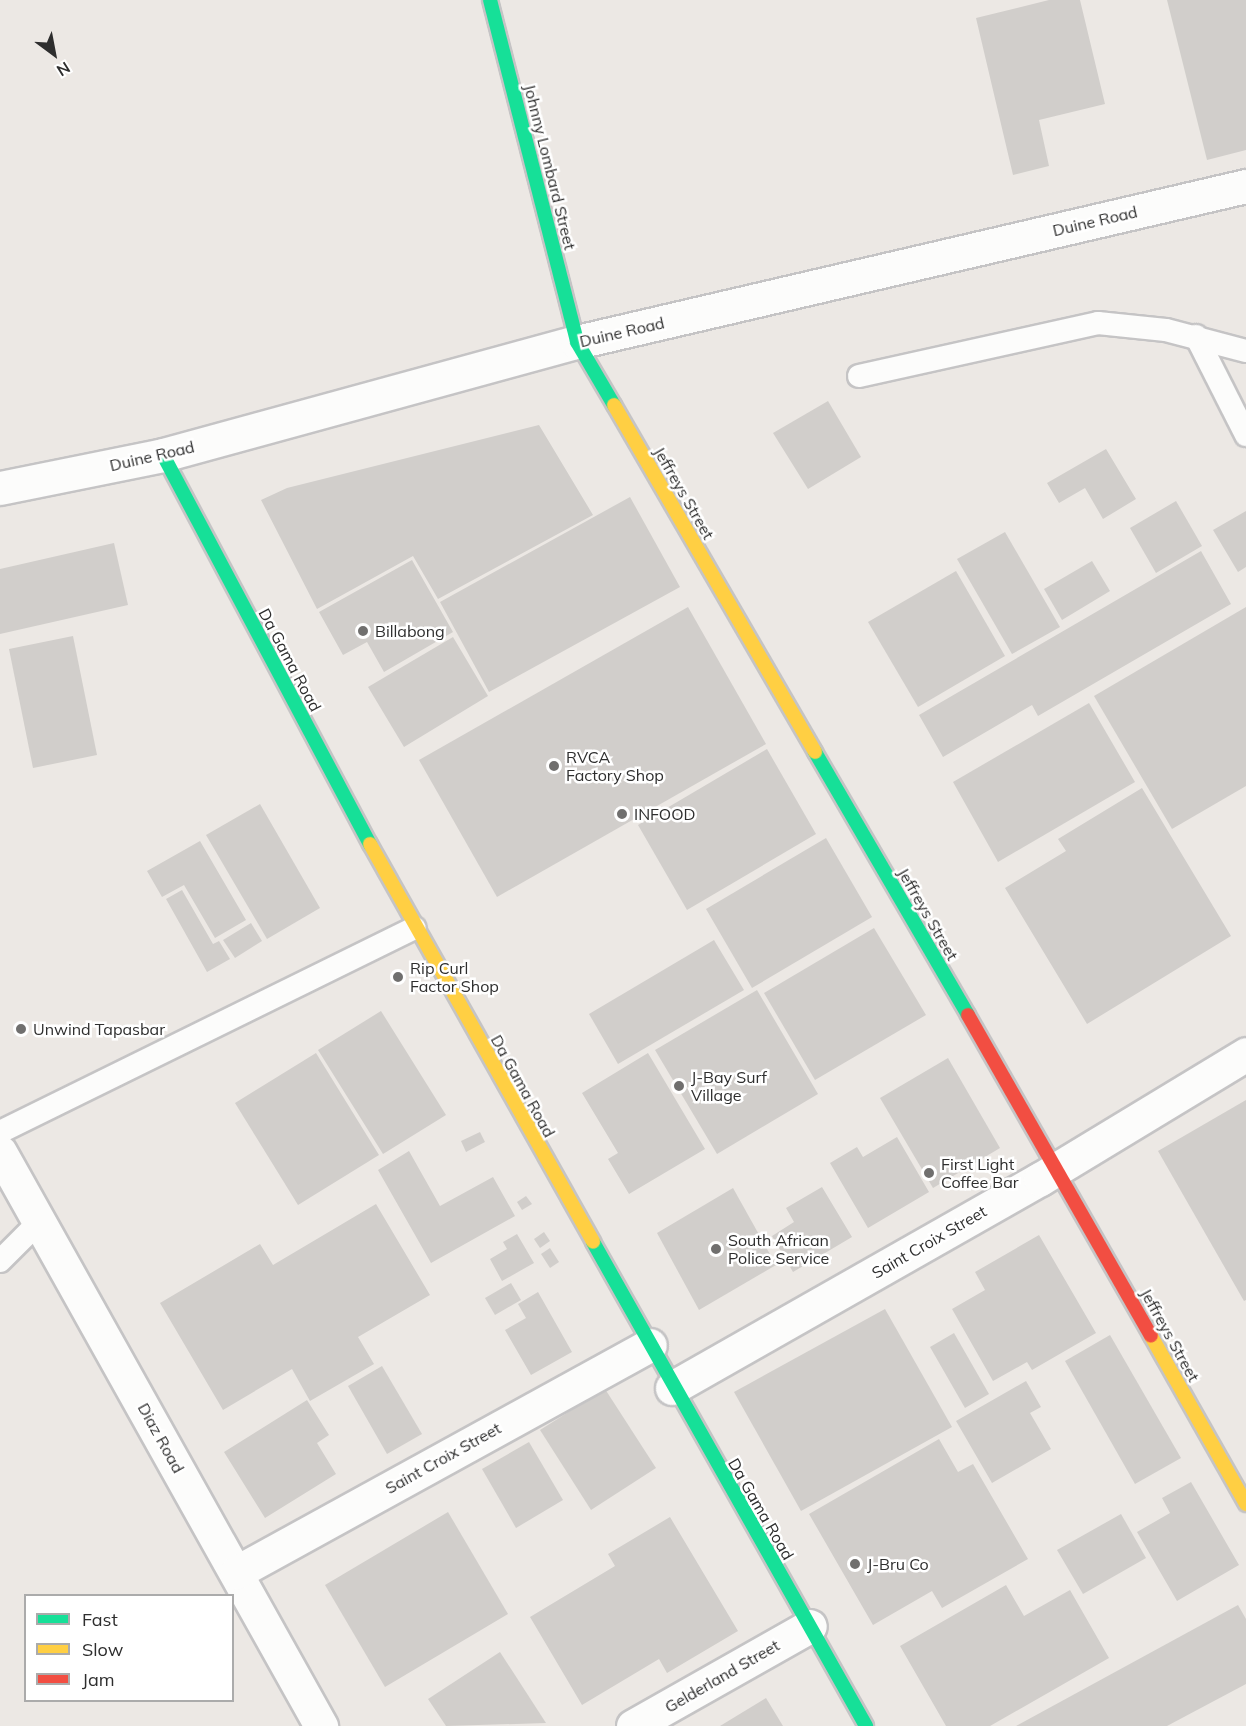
<!DOCTYPE html>
<style>
body{margin:0}
#map{position:relative;width:1246px;height:1726px;overflow:hidden;background:#ece8e4;font-family:Mulish,sans-serif}
div>[style]{position:absolute}
.building>*{inset:0;background:#d1cecb}
.roads{filter:drop-shadow(2px 0 #c5c4c5) drop-shadow(-2px 0 #c5c4c5) drop-shadow(0 2px #c5c4c5) drop-shadow(0 -2px #c5c4c5)}
.lane>*{height:22px;margin:-11px;padding:0 11px;transform-origin:11px;border-radius:11px;background:#fcfcfb}
.street>*{height:33px;margin:-16.5px;padding:0 16.5px;transform-origin:16.5px;border-radius:16.5px;background:#fcfcfb}
.fast>*{height:14px;margin:-7px;padding:0 7px;transform-origin:7px;border-radius:7px;background:#16e098}
.slow>*{height:14px;margin:-7px;padding:0 7px;transform-origin:7px;border-radius:7px;background:#ffcf43}
.jam>*{height:14px;margin:-7px;padding:0 7px;transform-origin:7px;border-radius:7px;background:#f24e42}
.dots>*{width:16px;height:16px;translate:-50% -50%;box-sizing:border-box;border:3px solid #fff;border-radius:50%}
span{translate:-50% -50%;white-space:nowrap;text-align:center;line-height:1.15;-webkit-text-stroke:5px #fff;paint-order:stroke}
.street-label{font-size:16px;color:#2e2e2e}
.poi-label{font-size:16px;color:#2e2e2e}
.left{translate:0 -50%;text-align:left}
.legend{position:absolute;left:24px;top:1594px;width:210px;height:108px;box-sizing:border-box;background:#fff;border:2px solid #ababab;margin:0;padding:8px 10px;list-style:none;font-size:18px;color:#2e2e2e}
.legend li{display:flex;align-items:center;gap:12px;height:30px}
.legend b{width:30px;border:2px solid #ababab}
.north{position:absolute;left:24px;top:24px;width:60px;height:60px;-webkit-text-stroke:4px #fff;paint-order:stroke;rotate:148deg;font-size:16px;font-weight:700;line-height:24px;text-align:center;color:#2e2e2e}
.north::after{content:'';display:block;margin:auto;width:21px;height:27px;background:#2e2e2e;clip-path:polygon(50% 0,100% 100%,50% 72%,0 100%)}
</style>
<div id="map">
<div class="building">
<div style="clip-path:polygon(1049px 0,1080px 0,1105px 104px,1039px 120px,1049px 166px,1013px 175px,976px 18px)"></div>
<div style="clip-path:polygon(1167px 0,1246px 0,1246px 150px,1207px 160px)"></div>
<div style="clip-path:polygon(828px 401px,861px 457px,808px 489px,773px 433px)"></div>
<div style="clip-path:polygon(539px 425px,593px 515px,438px 599px,413px 556px,317px 609px,261px 500px,287px 488px)"></div>
<div style="clip-path:polygon(1106px 449px,1136px 499px,1103px 519px,1085px 488px,1059px 503px,1047px 483px)"></div>
<div style="clip-path:polygon(630px 497px,680px 587px,489px 692px,440px 602px)"></div>
<div style="clip-path:polygon(1176px 501px,1202px 546px,1156px 573px,1130px 528px)"></div>
<div style="clip-path:polygon(1246px 511px,1246px 567px,1238px 572px,1213px 530px)"></div>
<div style="clip-path:polygon(1005px 532px,1060px 627px,1012px 654px,957px 559px)"></div>
<div style="clip-path:polygon(114px 543px,128px 605px,0 634px,0 569px)"></div>
<div style="clip-path:polygon(1201px 551px,1231px 604px,1038px 716px,1032px 705px,943px 757px,919px 715px)"></div>
<div style="clip-path:polygon(412px 560px,453px 632px,384px 672px,367px 642px,343px 655px,319px 612px)"></div>
<div style="clip-path:polygon(1092px 561px,1110px 591px,1062px 620px,1044px 589px)"></div>
<div style="clip-path:polygon(956px 571px,1005px 656px,918px 707px,868px 622px)"></div>
<div style="clip-path:polygon(688px 607px,766px 744px,497px 897px,419px 760px)"></div>
<div style="clip-path:polygon(1246px 607px,1246px 786px,1172px 829px,1094px 696px)"></div>
<div style="clip-path:polygon(73px 636px,97px 755px,33px 768px,9px 649px)"></div>
<div style="clip-path:polygon(453px 637px,488px 696px,404px 747px,368px 687px)"></div>
<div style="clip-path:polygon(1089px 703px,1135px 782px,998px 862px,953px 782px)"></div>
<div style="clip-path:polygon(767px 749px,816px 834px,687px 910px,638px 825px)"></div>
<div style="clip-path:polygon(1142px 788px,1231px 936px,1087px 1024px,1005px 888px,1066px 851px,1058px 839px)"></div>
<div style="clip-path:polygon(260px 804px,320px 908px,267px 939px,206px 835px)"></div>
<div style="clip-path:polygon(826px 838px,872px 917px,752px 988px,706px 909px)"></div>
<div style="clip-path:polygon(200px 841px,246px 920px,215px 938px,184px 885px,162px 897px,147px 871px)"></div>
<div style="clip-path:polygon(182px 890px,213px 944px,219px 941px,230px 959px,207px 972px,166px 899px)"></div>
<div style="clip-path:polygon(251px 923px,262px 941px,235px 958px,223px 940px)"></div>
<div style="clip-path:polygon(874px 928px,926px 1015px,815px 1080px,764px 993px)"></div>
<div style="clip-path:polygon(714px 940px,744px 990px,618px 1064px,589px 1014px)"></div>
<div style="clip-path:polygon(757px 990px,818px 1094px,717px 1154px,655px 1050px)"></div>
<div style="clip-path:polygon(381px 1011px,446px 1115px,383px 1154px,318px 1050px)"></div>
<div style="clip-path:polygon(316px 1053px,379px 1155px,298px 1205px,235px 1103px)"></div>
<div style="clip-path:polygon(648px 1053px,705px 1149px,629px 1194px,608px 1159px,618px 1153px,582px 1093px)"></div>
<div style="clip-path:polygon(948px 1058px,1000px 1148px,933px 1188px,880px 1098px)"></div>
<div style="clip-path:polygon(1246px 1100px,1246px 1300px,1244px 1301px,1158px 1151px)"></div>
<div style="clip-path:polygon(480px 1132px,485px 1142px,466px 1152px,461px 1141px)"></div>
<div style="clip-path:polygon(897px 1137px,929px 1192px,868px 1228px,830px 1163px,857px 1147px,863px 1157px)"></div>
<div style="clip-path:polygon(409px 1151px,440px 1206px,493px 1177px,515px 1216px,431px 1263px,378px 1170px)"></div>
<div style="clip-path:polygon(822px 1187px,852px 1237px,793px 1272px,772px 1236px,794px 1222px,786px 1208px)"></div>
<div style="clip-path:polygon(733px 1188px,776px 1265px,699px 1310px,657px 1233px)"></div>
<div style="clip-path:polygon(526px 1196px,532px 1204px,522px 1210px,517px 1202px)"></div>
<div style="clip-path:polygon(376px 1204px,430px 1295px,358px 1337px,374px 1364px,310px 1401px,292px 1369px,223px 1410px,160px 1303px,260px 1244px,273px 1265px)"></div>
<div style="clip-path:polygon(544px 1232px,550px 1241px,540px 1248px,534px 1239px)"></div>
<div style="clip-path:polygon(517px 1234px,534px 1263px,502px 1281px,490px 1259px,507px 1249px,503px 1242px)"></div>
<div style="clip-path:polygon(1039px 1235px,1096px 1333px,1032px 1370px,1027px 1362px,993px 1381px,952px 1309px,985px 1290px,975px 1272px)"></div>
<div style="clip-path:polygon(550px 1248px,559px 1262px,550px 1268px,541px 1254px)"></div>
<div style="clip-path:polygon(511px 1283px,521px 1300px,495px 1315px,485px 1298px)"></div>
<div style="clip-path:polygon(538px 1292px,572px 1352px,531px 1375px,505px 1330px,526px 1318px,518px 1304px)"></div>
<div style="clip-path:polygon(885px 1309px,952px 1427px,801px 1511px,734px 1392px)"></div>
<div style="clip-path:polygon(954px 1333px,989px 1394px,965px 1408px,930px 1347px)"></div>
<div style="clip-path:polygon(1110px 1335px,1181px 1458px,1135px 1484px,1065px 1361px)"></div>
<div style="clip-path:polygon(382px 1366px,422px 1434px,387px 1454px,348px 1386px)"></div>
<div style="clip-path:polygon(1026px 1381px,1041px 1407px,1030px 1413px,1051px 1449px,992px 1483px,956px 1421px)"></div>
<div style="clip-path:polygon(605px 1389px,656px 1468px,591px 1510px,540px 1430px)"></div>
<div style="clip-path:polygon(307px 1400px,329px 1435px,317px 1443px,336px 1474px,265px 1518px,224px 1452px)"></div>
<div style="clip-path:polygon(939px 1439px,958px 1472px,973px 1464px,1028px 1559px,942px 1608px,932px 1591px,873px 1625px,809px 1514px)"></div>
<div style="clip-path:polygon(529px 1442px,563px 1500px,516px 1528px,482px 1469px)"></div>
<div style="clip-path:polygon(1191px 1482px,1239px 1565px,1177px 1601px,1137px 1532px,1170px 1513px,1162px 1498px)"></div>
<div style="clip-path:polygon(448px 1512px,508px 1614px,385px 1687px,325px 1585px)"></div>
<div style="clip-path:polygon(1121px 1514px,1146px 1558px,1083px 1594px,1057px 1550px)"></div>
<div style="clip-path:polygon(670px 1517px,738px 1631px,667px 1673px,659px 1659px,582px 1705px,530px 1617px,615px 1566px,608px 1554px)"></div>
<div style="clip-path:polygon(1006px 1585px,1024px 1616px,1070px 1590px,1109px 1658px,990px 1726px,946px 1726px,900px 1646px)"></div>
<div style="clip-path:polygon(1238px 1605px,1246px 1619px,1246px 1684px,1167px 1726px,1016px 1726px)"></div>
<div style="clip-path:polygon(500px 1652px,546px 1723px,446px 1726px,428px 1699px)"></div>
<div style="clip-path:polygon(766px 1698px,783px 1726px,720px 1726px)"></div>
</div>
<div class="roads">
<div class="lane">
<div style="left:1196px;top:336px;width:111px;rotate:63.2deg"></div>
<div style="left:859px;top:376px;width:245px;rotate:-12.5deg"></div>
<div style="left:1098px;top:323px;width:68px;rotate:5.9deg"></div>
<div style="left:1166px;top:330px;width:83px;rotate:14.7deg"></div>
<div style="left:0;top:1132px;width:462px;rotate:-26.2deg"></div>
<div style="left:0;top:1261px;width:55px;rotate:-45deg"></div>
</div>
<div class="street">
<div style="left:0;top:488px;width:166px;rotate:-11.4deg"></div>
<div style="left:163px;top:455px;width:429px;rotate:-15.3deg"></div>
<div style="left:577px;top:342px;width:687px;rotate:-13.13deg"></div>
<div style="left:0;top:1152px;width:658px;rotate:60.78deg"></div>
<div style="left:672px;top:1388px;width:423px;rotate:-29.6deg"></div>
<div style="left:1040px;top:1179px;width:241px;rotate:-31.2deg"></div>
<div style="left:237px;top:1572px;width:471px;rotate:-28.8deg"></div>
<div style="left:633px;top:1726px;width:203px;rotate:-29.5deg"></div>
</div>
<div class="fast">
<div style="left:490px;top:0;width:353px;rotate:75.7deg"></div>
<div style="left:577px;top:342px;width:73px;rotate:59.6deg"></div>
<div style="left:163px;top:455px;width:441px;rotate:62deg"></div>
<div style="left:815px;top:752px;width:304px;rotate:59.8deg"></div>
<div style="left:593px;top:1242px;width:556px;rotate:60.57deg"></div>
</div>
<div class="slow">
<div style="left:614px;top:405px;width:401px;rotate:59.9deg"></div>
<div style="left:370px;top:844px;width:456px;rotate:60.7deg"></div>
<div style="left:1151px;top:1336px;width:193px;rotate:60.5deg"></div>
</div>
<div class="jam">
<div style="left:968px;top:1015px;width:369px;rotate:60.3deg"></div>
</div>
</div>
<div class="dots">
<div style="left:363px;top:631px;background:#706f6e"></div>
<div style="left:554px;top:766px;background:#706f6e"></div>
<div style="left:622px;top:814px;background:#706f6e"></div>
<div style="left:398px;top:977px;background:#706f6e"></div>
<div style="left:21px;top:1029px;background:#706f6e"></div>
<div style="left:679px;top:1086px;background:#706f6e"></div>
<div style="left:929px;top:1173px;background:#706f6e"></div>
<div style="left:716px;top:1249px;background:#706f6e"></div>
<div style="left:855px;top:1564px;background:#706f6e"></div>
</div>
<div class="street-label">
<span style="left:550px;top:167px;rotate:76deg">Johnny Lombard Street</span>
<span style="left:1095px;top:221px;rotate:-13deg">Duine Road</span>
<span style="left:622px;top:332px;rotate:-13deg">Duine Road</span>
<span style="left:152px;top:456px;rotate:-13deg">Duine Road</span>
<span style="left:684px;top:493px;rotate:60deg">Jeffreys Street</span>
<span style="left:290px;top:660px;rotate:62deg">Da Gama Road</span>
<span style="left:928px;top:914px;rotate:60deg">Jeffreys Street</span>
<span style="left:523px;top:1086px;rotate:61deg">Da Gama Road</span>
<span style="left:929px;top:1242px;rotate:-30deg">Saint Croix Street</span>
<span style="left:1170px;top:1335px;rotate:61deg">Jeffreys Street</span>
<span style="left:161px;top:1438px;rotate:61deg">Diaz Road</span>
<span style="left:443px;top:1458px;rotate:-29deg">Saint Croix Street</span>
<span style="left:761px;top:1509px;rotate:60deg">Da Gama Road</span>
<span style="left:722px;top:1676px;rotate:-30deg">Gelderland Street</span>
</div>
<div class="poi-label">
<span class="left" style="left:375px;top:631px">Billabong</span>
<span class="left" style="left:566px;top:766px">RVCA<br>Factory Shop</span>
<span class="left" style="left:634px;top:814px">INFOOD</span>
<span class="left" style="left:410px;top:977px">Rip Curl<br>Factor Shop</span>
<span class="left" style="left:33px;top:1029px">Unwind Tapasbar</span>
<span class="left" style="left:691px;top:1086px">J-Bay Surf<br>Village</span>
<span class="left" style="left:941px;top:1173px">First Light<br>Coffee Bar</span>
<span class="left" style="left:728px;top:1249px">South African<br>Police Service</span>
<span class="left" style="left:867px;top:1564px">J-Bru Co</span>
</div>
<ul class="legend">
<li><b style="height:8px;background:#16e098"></b>Fast</li>
<li><b style="height:8px;background:#ffcf43"></b>Slow</li>
<li><b style="height:8px;background:#f24e42"></b>Jam</li>
</ul>
<div class="north">N</div>
</div>
